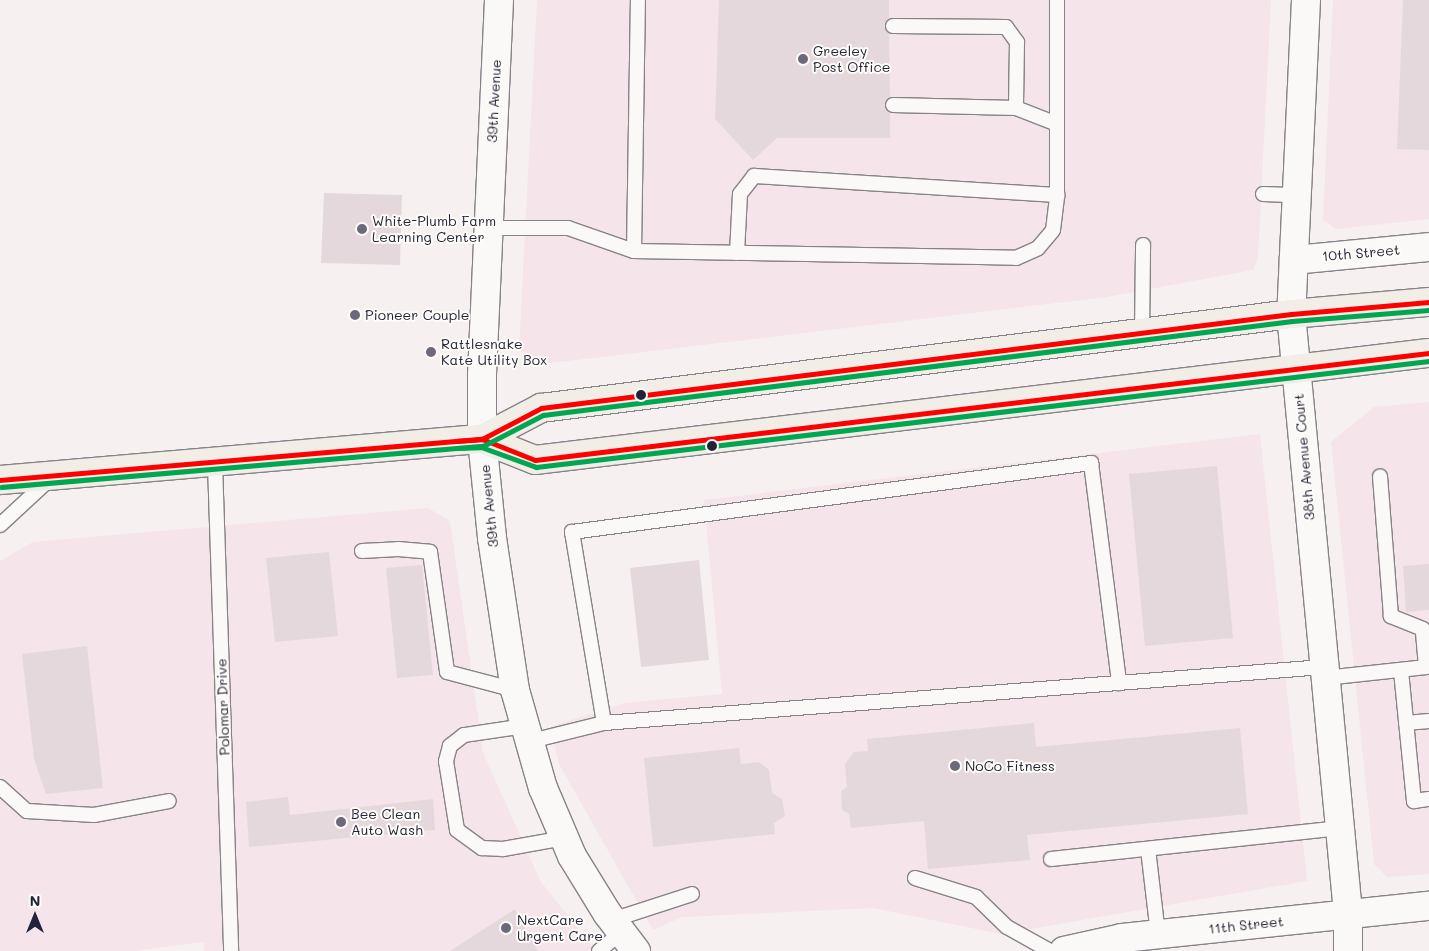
<!DOCTYPE html>
<style>
body{margin:0}
#map{position:relative;width:1429px;height:951px;overflow:hidden;background:#f6f0f0;font-family:Mali,sans-serif}
div>[style]{position:absolute}
.built>*{inset:0;background:#f5e4e9}
.building>*{inset:0;background:#e5d8dc}
.roads{filter:drop-shadow(1px 0 #868388) drop-shadow(-1px 0 #868388) drop-shadow(0 1px #868388) drop-shadow(0 -1px #868388)}
.service>*{height:14px;margin:-7px;padding:0 7px;transform-origin:7px;border-radius:7px;background:#faf9f8}
.minor>*{height:28px;margin:-14px;padding:0 14px;transform-origin:14px;border-radius:14px;background:#faf9f8}
.primary>*{height:28px;margin:-14px;padding:0 14px;transform-origin:14px;border-radius:14px;background:#f2ede7}
.bus-1>*{height:5px;margin:-2.5px;padding:0 2.5px;transform-origin:2.5px;border-radius:2.5px;background:#f00}
.bus-2>*{height:5px;margin:-2.5px;padding:0 2.5px;transform-origin:2.5px;border-radius:2.5px;background:#00a651}
.dots>*{width:14px;height:14px;translate:-50% -50%;box-sizing:border-box;border:2px solid #fdfcf7;border-radius:50%}
span{translate:-50% -50%;white-space:nowrap;text-align:center;line-height:1.15;-webkit-text-stroke:4px #fdfcf7;paint-order:stroke}
.poi-label{font-size:14px;color:#22223b}
.left{translate:0 -50%;text-align:left}
.street-label{font-size:14px;color:#22223b}
.north{position:absolute;left:10px;top:891px;width:50px;height:50px;-webkit-text-stroke:4px #fdfcf7;paint-order:stroke;rotate:0deg;font-size:14px;font-weight:700;line-height:20px;text-align:center;color:#22223b}
.north::after{content:'';display:block;margin:auto;width:18px;height:22px;background:#22223b;clip-path:polygon(50% 0,100% 100%,50% 72%,0 100%)}
</style>
<div id="map">
<div class="built">
<div style="clip-path:polygon(537px 0,1271px 0,1258px 257px,1253px 270px,1107px 297px,542px 364px,519px 350px)"></div>
<div style="clip-path:polygon(1333px 0,1429px 0,1429px 219px,1336px 229px,1323px 220px)"></div>
<div style="clip-path:polygon(1429px 402px,1429px 874px,1387px 877px,1374px 864px,1331px 442px,1374px 407px)"></div>
<div style="clip-path:polygon(1260px 434px,1307px 881px,1001px 934px,873px 908px,682px 917px,653px 930px,559px 764px,550px 727px,624px 703px,722px 694px,704px 500px)"></div>
<div style="clip-path:polygon(428px 508px,450px 521px,483px 753px,541px 882px,596px 951px,204px 951px,204px 942px,133px 951px,0 951px,0 561px,33px 542px)"></div>
</div>
<div class="building">
<div style="clip-path:polygon(719px 0,889px 0,889px 18px,884px 26px,889px 34px,890px 97px,884px 105px,890px 113px,890px 138px,777px 138px,753px 160px,715px 119px)"></div>
<div style="clip-path:polygon(1403px 0,1429px 0,1429px 150px,1397px 149px)"></div>
<div style="clip-path:polygon(324px 193px,402px 195px,400px 265px,321px 263px)"></div>
<div style="clip-path:polygon(1217px 466px,1233px 638px,1145px 646px,1129px 474px)"></div>
<div style="clip-path:polygon(329px 552px,338px 636px,275px 642px,266px 558px)"></div>
<div style="clip-path:polygon(699px 560px,709px 660px,641px 667px,630px 568px)"></div>
<div style="clip-path:polygon(1429px 564px,1429px 610px,1406px 612px,1403px 566px)"></div>
<div style="clip-path:polygon(422px 565px,433px 675px,397px 678px,386px 568px)"></div>
<div style="clip-path:polygon(87px 646px,103px 788px,46px 794px,34px 759px,22px 654px)"></div>
<div style="clip-path:polygon(1034px 723px,1036px 747px,1240px 728px,1248px 814px,1027px 835px,1030px 860px,928px 869px,924px 821px,851px 828px,849px 814px,842px 810px,841px 791px,847px 787px,845px 764px,854px 752px,868px 751px,867px 739px)"></div>
<div style="clip-path:polygon(739px 748px,741px 764px,759px 762px,769px 770px,772px 793px,782px 799px,785px 816px,774px 823px,775px 834px,653px 847px,644px 758px)"></div>
<div style="clip-path:polygon(288px 797px,290px 815px,433px 799px,435px 830px,249px 847px,246px 802px)"></div>
<div style="clip-path:polygon(515px 909px,538px 951px,450px 951px)"></div>
</div>
<div class="roads">
<div class="service">
<div style="left:893px;top:26px;width:113px;rotate:0.5deg"></div>
<div style="left:1006px;top:27px;width:19px;rotate:54deg"></div>
<div style="left:1017px;top:42px;width:66px;rotate:90.9deg"></div>
<div style="left:893px;top:105px;width:123px;rotate:1.4deg"></div>
<div style="left:1016px;top:108px;width:44px;rotate:21.3deg"></div>
<div style="left:1263px;top:194px;width:33px;rotate:2deg"></div>
<div style="left:488px;top:228px;width:80px"></div>
<div style="left:568px;top:228px;width:70px;rotate:19.2deg"></div>
<div style="left:634px;top:251px;width:382px;rotate:1deg"></div>
<div style="left:1016px;top:258px;width:24px;rotate:-24deg"></div>
<div style="left:1038px;top:248px;width:23px;rotate:-50deg"></div>
<div style="left:1053px;top:230px;width:35px;rotate:-83deg"></div>
<div style="left:1057px;top:195px;width:195px;rotate:-90deg"></div>
<div style="left:634px;top:251px;width:251px;rotate:-89.1deg"></div>
<div style="left:737px;top:253px;width:59px;rotate:-87.1deg"></div>
<div style="left:740px;top:194px;width:23px;rotate:-52deg"></div>
<div style="left:754px;top:176px;width:304px;rotate:3.6deg"></div>
<div style="left:1142px;top:333px;width:88px;rotate:-89.3deg"></div>
<div style="left:215px;top:464px;width:487px;rotate:88.1deg"></div>
<div style="left:0;top:525px;width:69px;rotate:-42.7deg"></div>
<div style="left:362px;top:551px;width:36px;rotate:-3deg"></div>
<div style="left:398px;top:549px;width:32px;rotate:5deg"></div>
<div style="left:430px;top:552px;width:121px;rotate:81.9deg"></div>
<div style="left:447px;top:672px;width:70px;rotate:14.8deg"></div>
<div style="left:1401px;top:671px;width:131px;rotate:84.3deg"></div>
<div style="left:1414px;top:801px;width:15px;rotate:-8deg"></div>
<div style="left:1325px;top:678px;width:102px;rotate:-6.2deg"></div>
<div style="left:1426px;top:667px;width:38px;rotate:-95deg"></div>
<div style="left:1423px;top:629px;width:35px;rotate:-158deg"></div>
<div style="left:1391px;top:616px;width:140px;rotate:-94.5deg"></div>
<div style="left:604px;top:723px;width:194px;rotate:-99.5deg"></div>
<div style="left:572px;top:532px;width:524px;rotate:-7.57deg"></div>
<div style="left:1091px;top:463px;width:222px;rotate:82.7deg"></div>
<div style="left:1406px;top:723px;width:23px;rotate:-5deg"></div>
<div style="left:525px;top:726px;width:62px;rotate:171.6deg"></div>
<div style="left:464px;top:735px;width:18px;rotate:142deg"></div>
<div style="left:450px;top:746px;width:16px;rotate:105deg"></div>
<div style="left:446px;top:761px;width:70px;rotate:80.9deg"></div>
<div style="left:457px;top:830px;width:31px;rotate:36deg"></div>
<div style="left:482px;top:848px;width:21px;rotate:3deg"></div>
<div style="left:503px;top:849px;width:62px;rotate:-10.2deg"></div>
<div style="left:531px;top:741px;width:75px;rotate:-13.9deg"></div>
<div style="left:604px;top:723px;width:722px;rotate:-4.45deg"></div>
<div style="left:0;top:787px;width:36px;rotate:42deg"></div>
<div style="left:27px;top:811px;width:67px;rotate:3.4deg"></div>
<div style="left:94px;top:815px;width:76px;rotate:-10.6deg"></div>
<div style="left:1148px;top:849px;width:86px;rotate:83.3deg"></div>
<div style="left:1051px;top:859px;width:291px;rotate:-6.1deg"></div>
<div style="left:915px;top:878px;width:64px;rotate:17.3deg"></div>
<div style="left:976px;top:897px;width:43px;rotate:44.1deg"></div>
<div style="left:1007px;top:927px;width:49px;rotate:29.2deg"></div>
<div style="left:612px;top:920px;width:84px;rotate:-18deg"></div>
<div style="left:599px;top:951px;width:30px;rotate:-40deg"></div>
</div>
<div class="minor">
<div style="left:499px;top:0;width:376px;rotate:92.6deg"></div>
<div style="left:482px;top:376px;width:63px;rotate:90deg"></div>
<div style="left:482px;top:439px;width:100px;rotate:84.2deg"></div>
<div style="left:492px;top:538px;width:154px;rotate:81.4deg"></div>
<div style="left:515px;top:690px;width:102px;rotate:74.1deg"></div>
<div style="left:543px;top:788px;width:74px;rotate:66.9deg"></div>
<div style="left:572px;top:856px;width:67px;rotate:58.4deg"></div>
<div style="left:607px;top:913px;width:48px;rotate:52.7deg"></div>
<div style="left:1306px;top:0;width:314px;rotate:92.7deg"></div>
<div style="left:1291px;top:314px;width:602px;rotate:84.56deg"></div>
<div style="left:1348px;top:913px;width:38px;rotate:90deg"></div>
<div style="left:1294px;top:260px;width:136px;rotate:-5.5deg"></div>
<div style="left:1064px;top:951px;width:59px;rotate:-12.6deg"></div>
<div style="left:1122px;top:938px;width:309px;rotate:-6deg"></div>
</div>
<div class="primary">
<div style="left:482px;top:439px;width:57px;rotate:21.6deg"></div>
<div style="left:535px;top:460px;width:900px;rotate:-6.83deg"></div>
<div style="left:0;top:480px;width:484px;rotate:-4.9deg"></div>
<div style="left:482px;top:439px;width:67px;rotate:-27.7deg"></div>
<div style="left:541px;top:408px;width:756px;rotate:-7.14deg"></div>
<div style="left:1291px;top:314px;width:139px;rotate:-5deg"></div>
</div>
</div>
<div class="bus-1">
<div style="left:456px;top:441px;width:26px;rotate:-4deg"></div>
<div style="left:482px;top:439px;width:57px;rotate:21.6deg"></div>
<div style="left:535px;top:460px;width:900px;rotate:-6.83deg"></div>
<div style="left:0;top:480px;width:484px;rotate:-4.9deg"></div>
<div style="left:482px;top:439px;width:67px;rotate:-27.7deg"></div>
<div style="left:541px;top:408px;width:756px;rotate:-7.14deg"></div>
<div style="left:1291px;top:314px;width:139px;rotate:-5deg"></div>
</div>
<div class="bus-2">
<div style="left:457px;top:448px;width:24px;rotate:-2deg"></div>
<div style="left:481px;top:447px;width:59px;rotate:20deg"></div>
<div style="left:536px;top:467px;width:899px;rotate:-6.77deg"></div>
<div style="left:1px;top:487px;width:484px;rotate:-4.9deg"></div>
<div style="left:483px;top:446px;width:68px;rotate:-27.3deg"></div>
<div style="left:543px;top:415px;width:755px;rotate:-7.15deg"></div>
<div style="left:1292px;top:321px;width:137px;rotate:-4.6deg"></div>
</div>
<div class="dots">
<div style="left:803px;top:59px;background:#6c6a7a"></div>
<div style="left:362px;top:229px;background:#6c6a7a"></div>
<div style="left:355px;top:315px;background:#6c6a7a"></div>
<div style="left:431px;top:352px;background:#6c6a7a"></div>
<div style="left:641px;top:395px;background:#22223b"></div>
<div style="left:712px;top:446px;background:#22223b"></div>
<div style="left:955px;top:766px;background:#6c6a7a"></div>
<div style="left:341px;top:822px;background:#6c6a7a"></div>
<div style="left:506px;top:928px;background:#6c6a7a"></div>
</div>
<div class="poi-label">
<span class="left" style="left:813px;top:59px">Greeley<br>Post Office</span>
<span class="left" style="left:372px;top:229px">White-Plumb Farm<br>Learning Center</span>
<span class="left" style="left:365px;top:315px">Pioneer Couple</span>
<span class="left" style="left:441px;top:352px">Rattlesnake<br>Kate Utility Box</span>
<span class="left" style="left:965px;top:766px">NoCo Fitness</span>
<span class="left" style="left:351px;top:822px">Bee Clean<br>Auto Wash</span>
<span class="left" style="left:517px;top:928px">NextCare<br>Urgent Care</span>
</div>
<div class="street-label">
<span style="left:494px;top:101px;rotate:-87deg">39th Avenue</span>
<span style="left:1361px;top:253px;rotate:-5deg">10th Street</span>
<span style="left:1304px;top:457px;rotate:-95deg">38th Avenue Court</span>
<span style="left:489px;top:506px;rotate:-96deg">39th Avenue</span>
<span style="left:223px;top:707px;rotate:-92deg">Polomar Drive</span>
<span style="left:1246px;top:925px;rotate:-6deg">11th Street</span>
</div>
<div class="north">N</div>
</div>
